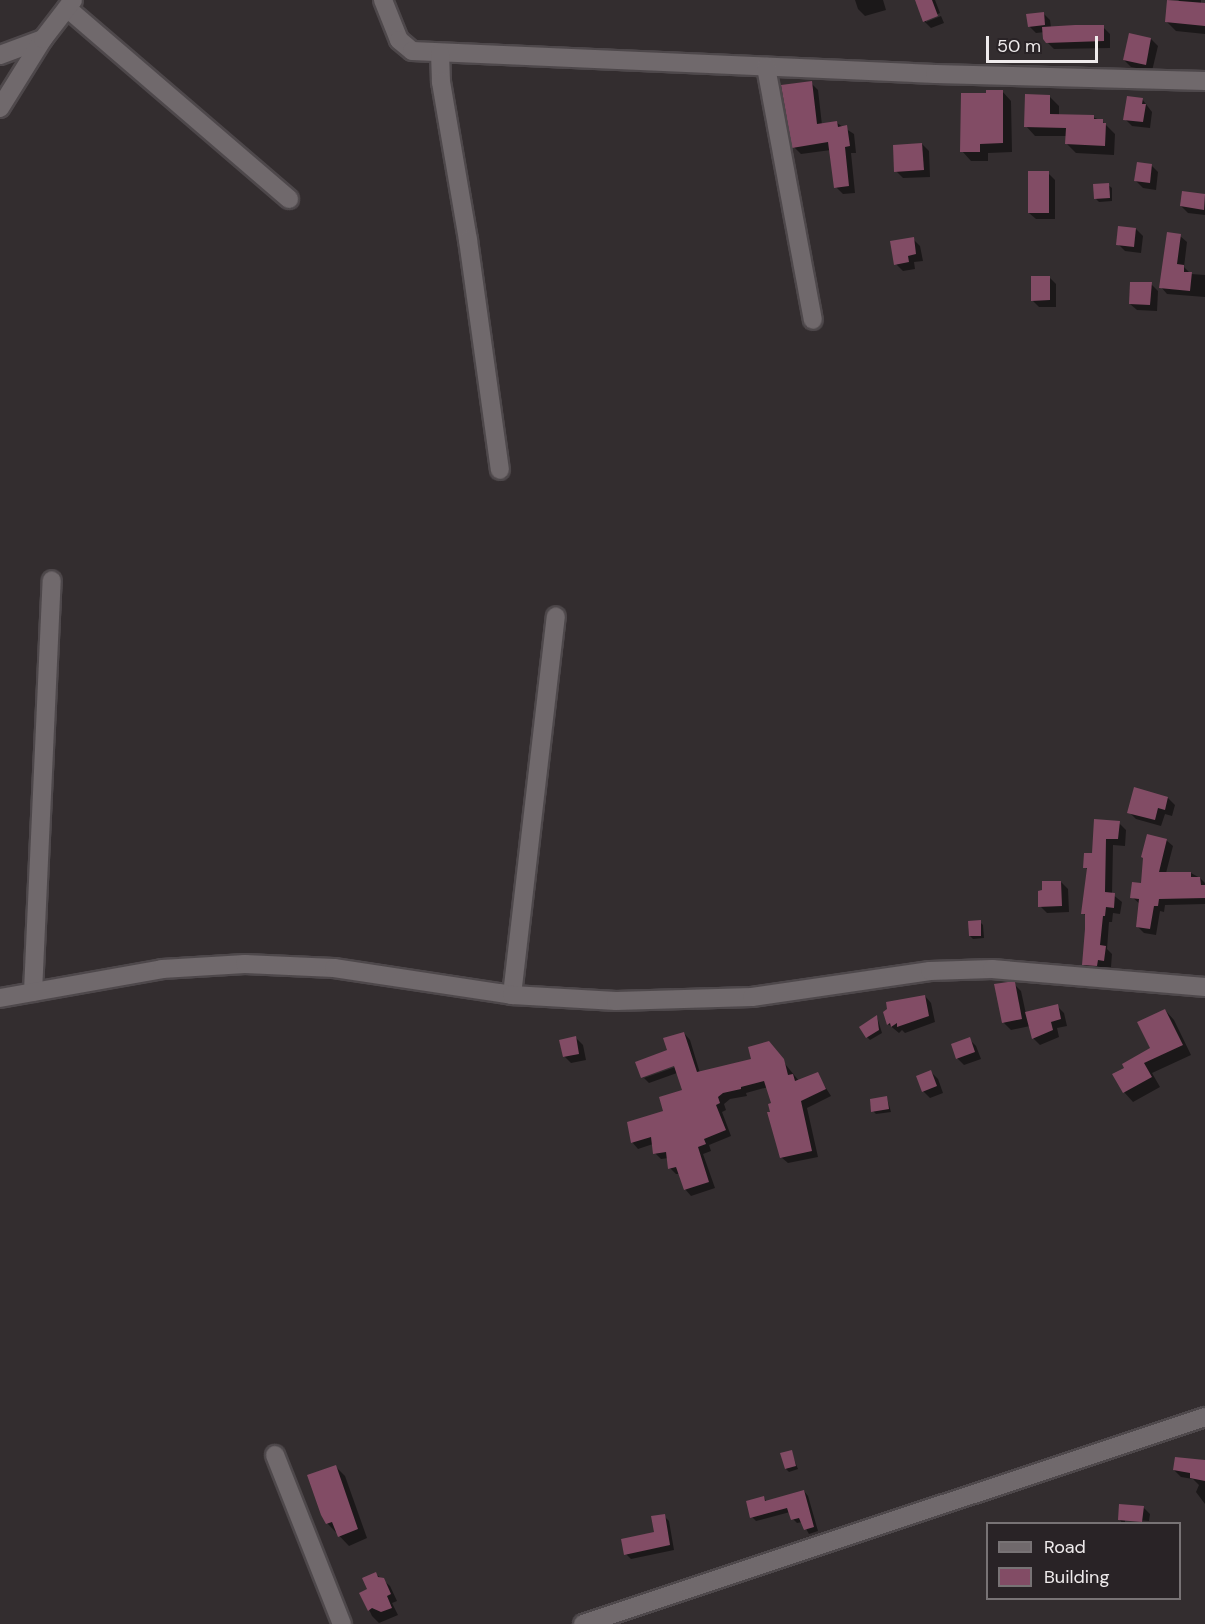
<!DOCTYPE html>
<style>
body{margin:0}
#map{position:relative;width:1205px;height:1624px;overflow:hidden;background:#332d2f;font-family:"DM Sans",sans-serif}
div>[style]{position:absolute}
.shadow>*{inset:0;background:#0007}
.building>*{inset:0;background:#824c65}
.roads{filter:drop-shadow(2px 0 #4e484b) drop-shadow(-2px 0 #4e484b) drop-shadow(0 2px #4e484b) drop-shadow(0 -2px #4e484b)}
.minor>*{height:18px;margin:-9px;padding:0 9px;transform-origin:9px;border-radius:9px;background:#70696c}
span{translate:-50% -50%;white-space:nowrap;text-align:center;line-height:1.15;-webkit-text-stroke:6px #292326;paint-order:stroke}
.legend{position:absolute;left:986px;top:1522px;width:195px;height:78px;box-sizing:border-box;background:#292326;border:2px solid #787375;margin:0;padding:8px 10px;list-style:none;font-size:18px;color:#efebec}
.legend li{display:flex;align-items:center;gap:12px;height:30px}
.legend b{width:30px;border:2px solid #787375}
.scale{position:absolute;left:986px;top:36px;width:112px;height:27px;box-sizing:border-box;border:3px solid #efebec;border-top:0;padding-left:8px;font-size:18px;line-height:21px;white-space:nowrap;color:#efebec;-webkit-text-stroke:4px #292326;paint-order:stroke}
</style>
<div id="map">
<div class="shadow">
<div style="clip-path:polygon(855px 0,883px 0,886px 10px,865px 16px,858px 9px)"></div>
<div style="clip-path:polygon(916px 0,935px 0,940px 13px,926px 19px,926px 22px,941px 16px,944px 23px,931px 28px,924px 21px)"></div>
<div style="clip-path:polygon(1179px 0,1201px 0,1201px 4px,1205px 5px,1205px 34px,1176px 31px,1166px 21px)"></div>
<div style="clip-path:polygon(1043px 13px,1050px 20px,1051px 28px,1103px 27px,1110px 34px,1110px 48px,1054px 49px,1047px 42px,1045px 32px,1036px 33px,1029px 26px)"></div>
<div style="clip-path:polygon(1151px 39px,1158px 46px,1152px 71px,1131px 67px,1124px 60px)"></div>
<div style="clip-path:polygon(811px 83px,818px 90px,822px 125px,837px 123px,854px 134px,856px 153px,851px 153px,855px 193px,843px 194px,836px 187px,831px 150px,801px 154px,794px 147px)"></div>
<div style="clip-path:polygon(1002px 91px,1011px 101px,1012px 152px,988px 153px,988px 161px,971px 161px,962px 151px,988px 94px)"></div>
<div style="clip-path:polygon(1050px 97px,1059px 106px,1059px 115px,1093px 117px,1102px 121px,1115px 134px,1114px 155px,1076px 153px,1067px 144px,1067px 136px,1035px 136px,1026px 126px)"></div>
<div style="clip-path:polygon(1142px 99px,1152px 112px,1150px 128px,1132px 126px,1125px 119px)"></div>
<div style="clip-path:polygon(922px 144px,929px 151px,930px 177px,903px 178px,896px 171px)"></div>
<div style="clip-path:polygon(1151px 165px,1158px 172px,1156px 190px,1143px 188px,1136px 181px)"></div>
<div style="clip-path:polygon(1048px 173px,1055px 180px,1055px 219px,1036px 219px,1029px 213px)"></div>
<div style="clip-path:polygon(1108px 185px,1112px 188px,1112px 201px,1099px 202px,1096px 199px)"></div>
<div style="clip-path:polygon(1183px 192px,1205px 196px,1205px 215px,1188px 213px,1181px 206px)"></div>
<div style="clip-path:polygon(1136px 229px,1143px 236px,1141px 253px,1125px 251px,1118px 244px)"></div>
<div style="clip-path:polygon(1180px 236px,1187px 242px,1184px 267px,1191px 274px,1205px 275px,1205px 297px,1167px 294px,1161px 287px)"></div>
<div style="clip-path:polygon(913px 239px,920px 246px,923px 261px,914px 262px,915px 269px,903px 271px,896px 264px)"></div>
<div style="clip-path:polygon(1049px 277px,1056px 284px,1056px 307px,1039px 307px,1032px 300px)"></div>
<div style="clip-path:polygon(1151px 284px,1158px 291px,1157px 311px,1137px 310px,1130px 304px)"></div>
<div style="clip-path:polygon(1168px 798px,1175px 805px,1172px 816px,1165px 814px,1161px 826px,1136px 819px,1129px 812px)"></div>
<div style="clip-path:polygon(1096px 821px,1119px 823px,1126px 830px,1125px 846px,1113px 845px,1112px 894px,1122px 902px,1120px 914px,1113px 913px,1112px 922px,1109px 922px,1107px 949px,1112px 954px,1111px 967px,1104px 967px,1104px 973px,1090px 972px,1083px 965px,1087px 917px,1083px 913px,1088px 870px,1085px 867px,1093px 855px)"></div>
<div style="clip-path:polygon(1166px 840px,1173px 846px,1166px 873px,1191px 873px,1200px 878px,1205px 883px,1205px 904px,1165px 905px,1164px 912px,1160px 911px,1156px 935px,1144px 933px,1137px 926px,1140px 904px,1132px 897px,1142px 885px)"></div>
<div style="clip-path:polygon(1061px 882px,1068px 889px,1069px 912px,1047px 913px,1040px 906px)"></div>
<div style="clip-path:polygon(980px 922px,983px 925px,984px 938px,973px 939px,970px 936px)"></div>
<div style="clip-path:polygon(1014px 984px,1021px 991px,1026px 1014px,1057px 1006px,1064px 1013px,1067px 1026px,1057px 1028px,1059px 1037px,1040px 1045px,1033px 1038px,1030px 1026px,1011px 1030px,1004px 1023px)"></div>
<div style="clip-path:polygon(925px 996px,931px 1003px,935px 1022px,905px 1033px,902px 1030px,899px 1033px,888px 1024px)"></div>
<div style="clip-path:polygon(1165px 1010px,1174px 1020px,1191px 1055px,1152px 1073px,1160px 1087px,1133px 1102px,1124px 1092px,1126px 1068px,1152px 1048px)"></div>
<div style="clip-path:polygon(877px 1017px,882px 1033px,870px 1040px,867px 1037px)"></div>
<div style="clip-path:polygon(684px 1033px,690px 1040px,700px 1073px,753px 1060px,750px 1048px,768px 1043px,799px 1081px,817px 1074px,831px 1096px,807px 1108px,818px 1157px,788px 1163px,781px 1157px,769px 1113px,771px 1113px,769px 1105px,773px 1104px,768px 1087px,746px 1093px,747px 1096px,730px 1099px,724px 1104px,726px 1110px,722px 1112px,731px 1136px,709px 1145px,711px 1151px,703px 1154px,715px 1188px,691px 1196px,685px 1189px,680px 1174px,676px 1174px,670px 1168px,669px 1158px,661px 1159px,655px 1153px,653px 1144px,638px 1149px,632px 1142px,629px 1123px,665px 1111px,660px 1098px,684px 1091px,677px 1073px,649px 1083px,644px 1078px,681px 1065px,680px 1062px,644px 1075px,644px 1078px,637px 1063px,669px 1051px,665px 1039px)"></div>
<div style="clip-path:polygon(576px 1038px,583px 1045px,586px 1060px,571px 1063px,564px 1056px)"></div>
<div style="clip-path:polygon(969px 1039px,976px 1046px,981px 1059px,964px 1065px,957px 1058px)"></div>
<div style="clip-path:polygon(931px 1072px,938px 1079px,943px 1093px,930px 1098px,923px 1091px)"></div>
<div style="clip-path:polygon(887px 1098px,891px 1112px,876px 1114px,873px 1111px)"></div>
<div style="clip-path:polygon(791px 1452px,798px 1469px,789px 1472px,786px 1469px)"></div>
<div style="clip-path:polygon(1205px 1463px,1205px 1504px,1196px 1492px,1199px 1485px,1193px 1479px,1181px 1477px,1174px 1470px)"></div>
<div style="clip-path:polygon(335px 1466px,345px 1476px,367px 1538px,349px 1546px,327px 1523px)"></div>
<div style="clip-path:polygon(804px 1491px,808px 1496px,818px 1531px,809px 1534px,802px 1522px,797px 1523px,793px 1519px,790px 1512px,756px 1521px,752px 1517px,764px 1498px,767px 1502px)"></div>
<div style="clip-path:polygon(1143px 1507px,1150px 1514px,1149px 1521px,1125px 1519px,1125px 1522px,1142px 1524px,1123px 1524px,1120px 1520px)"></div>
<div style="clip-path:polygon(664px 1516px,669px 1521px,674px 1550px,631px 1559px,626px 1554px,655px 1533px)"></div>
<div style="clip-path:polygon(376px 1574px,390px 1586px,397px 1601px,392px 1603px,398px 1615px,379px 1623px,372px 1616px,361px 1593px,369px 1590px)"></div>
</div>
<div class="building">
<div style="clip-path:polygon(915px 0,932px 0,938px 16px,923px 22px)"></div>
<div style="clip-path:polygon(1167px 0,1205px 3px,1205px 26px,1165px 22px)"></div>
<div style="clip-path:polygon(1044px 12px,1045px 25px,1028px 27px,1026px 14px)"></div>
<div style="clip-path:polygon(1075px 25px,1104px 25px,1104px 41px,1046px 43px,1043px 39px,1042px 27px)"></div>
<div style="clip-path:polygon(1129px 33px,1151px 38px,1146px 65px,1123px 60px)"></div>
<div style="clip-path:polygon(812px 81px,817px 124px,837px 121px,838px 127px,847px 125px,850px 146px,845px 147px,849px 186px,834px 188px,828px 142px,792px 148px,781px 85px)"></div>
<div style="clip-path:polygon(986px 90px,1003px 90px,1003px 143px,980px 144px,980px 152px,960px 152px,961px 93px,986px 93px)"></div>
<div style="clip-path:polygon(1025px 94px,1050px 95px,1050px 114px,1094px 115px,1094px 119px,1103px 119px,1103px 123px,1106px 123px,1105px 146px,1065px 144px,1066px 128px,1024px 127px)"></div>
<div style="clip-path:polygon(1127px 96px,1143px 98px,1142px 104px,1146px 104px,1143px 122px,1123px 120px)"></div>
<div style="clip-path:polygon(922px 143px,924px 170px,894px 172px,893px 145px)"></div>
<div style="clip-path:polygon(1137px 162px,1152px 164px,1150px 183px,1134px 181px)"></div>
<div style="clip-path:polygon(1028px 171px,1049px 171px,1049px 213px,1028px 213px)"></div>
<div style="clip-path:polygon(1109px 183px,1110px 198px,1094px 199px,1093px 184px)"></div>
<div style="clip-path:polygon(1182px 191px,1205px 194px,1204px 210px,1180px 206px)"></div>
<div style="clip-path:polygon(1118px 226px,1136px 228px,1134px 247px,1116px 245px)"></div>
<div style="clip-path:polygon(1167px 232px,1181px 234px,1177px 264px,1184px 265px,1184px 272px,1192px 272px,1190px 291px,1159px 288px)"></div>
<div style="clip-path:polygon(914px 237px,916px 254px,908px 256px,909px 262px,894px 265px,890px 241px)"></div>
<div style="clip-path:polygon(1031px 276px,1050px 276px,1050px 300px,1031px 301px)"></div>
<div style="clip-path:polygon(1130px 282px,1152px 282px,1150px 305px,1129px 304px)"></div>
<div style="clip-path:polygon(1134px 787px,1168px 797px,1165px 810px,1158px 808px,1155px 820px,1127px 813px)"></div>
<div style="clip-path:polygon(1094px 819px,1120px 821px,1118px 839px,1106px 839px,1105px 892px,1115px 893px,1114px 908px,1106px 907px,1105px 916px,1103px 916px,1100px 945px,1106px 946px,1104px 961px,1098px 960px,1097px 966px,1082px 965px,1085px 929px,1085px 914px,1081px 914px,1087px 868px,1083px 868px,1084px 853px,1092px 853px)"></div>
<div style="clip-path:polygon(1147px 834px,1167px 839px,1159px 872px,1191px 872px,1191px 877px,1200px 877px,1201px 885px,1205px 885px,1205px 898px,1159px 899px,1158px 906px,1154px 906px,1150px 929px,1136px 927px,1139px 899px,1130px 898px,1132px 882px,1141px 883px,1143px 858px,1141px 857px)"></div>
<div style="clip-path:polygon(1042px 881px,1061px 881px,1062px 906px,1038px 907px,1038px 891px,1042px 890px)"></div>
<div style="clip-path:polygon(981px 920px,981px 936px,969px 936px,968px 921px)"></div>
<div style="clip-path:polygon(1008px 982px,1015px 982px,1022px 1019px,1002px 1023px,994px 984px)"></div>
<div style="clip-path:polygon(925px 995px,929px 1016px,897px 1027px,897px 1023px,891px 1027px,890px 1023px,887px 1025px,883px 1012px,887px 1009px,886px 1002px)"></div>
<div style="clip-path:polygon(1058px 1004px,1061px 1019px,1051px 1022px,1053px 1030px,1032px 1039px,1025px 1012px)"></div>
<div style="clip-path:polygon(1165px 1009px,1183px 1045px,1144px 1063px,1152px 1077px,1123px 1093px,1112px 1074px,1124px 1068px,1122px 1064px,1150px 1048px,1137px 1022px)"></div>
<div style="clip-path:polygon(877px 1015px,879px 1030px,866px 1038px,859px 1027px)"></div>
<div style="clip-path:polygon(684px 1032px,697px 1072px,751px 1059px,748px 1047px,769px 1041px,784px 1059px,788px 1075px,793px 1074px,795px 1081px,818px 1072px,826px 1089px,801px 1101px,812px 1151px,780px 1158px,767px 1112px,770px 1112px,768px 1104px,771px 1103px,764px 1081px,741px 1087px,741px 1089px,723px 1093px,718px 1097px,720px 1103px,716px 1105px,726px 1130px,704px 1139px,706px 1144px,698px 1147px,709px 1182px,684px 1190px,676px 1167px,668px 1169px,666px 1152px,653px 1154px,651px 1137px,631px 1143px,627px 1122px,663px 1111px,659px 1097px,682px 1090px,674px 1066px,641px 1078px,635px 1062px,667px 1050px,663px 1038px)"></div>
<div style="clip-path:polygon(576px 1036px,579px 1054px,563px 1057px,559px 1040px)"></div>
<div style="clip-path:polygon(970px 1037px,975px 1052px,956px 1059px,951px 1044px)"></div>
<div style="clip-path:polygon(931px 1070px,937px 1086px,922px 1092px,916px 1076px)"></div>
<div style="clip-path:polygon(887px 1096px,889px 1109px,871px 1112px,870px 1099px)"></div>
<div style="clip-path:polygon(792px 1450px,796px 1466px,785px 1469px,780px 1453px)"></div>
<div style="clip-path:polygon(1175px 1457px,1205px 1460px,1205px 1481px,1190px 1478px,1190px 1473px,1173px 1470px)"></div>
<div style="clip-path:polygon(336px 1465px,358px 1529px,338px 1537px,332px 1522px,326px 1524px,321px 1515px,307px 1475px)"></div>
<div style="clip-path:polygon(804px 1490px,814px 1527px,804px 1530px,799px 1518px,791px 1520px,787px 1508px,750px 1518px,746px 1501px,764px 1496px,765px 1501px)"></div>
<div style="clip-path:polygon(1119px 1504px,1144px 1506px,1142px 1522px,1118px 1520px)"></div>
<div style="clip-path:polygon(665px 1514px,670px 1545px,624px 1555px,621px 1539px,654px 1532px,651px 1516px)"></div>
<div style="clip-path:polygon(376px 1572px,378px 1577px,384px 1578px,391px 1594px,387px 1596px,392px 1608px,381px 1612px,372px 1608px,368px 1611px,359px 1593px,367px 1589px,362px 1578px)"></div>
</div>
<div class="roads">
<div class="minor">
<div style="left:383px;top:0;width:43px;rotate:68.2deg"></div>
<div style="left:399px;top:40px;width:17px;rotate:40deg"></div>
<div style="left:412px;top:51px;width:524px;rotate:2.52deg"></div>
<div style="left:935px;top:74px;width:270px;rotate:1.5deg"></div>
<div style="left:67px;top:8px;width:293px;rotate:40.7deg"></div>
<div style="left:440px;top:53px;width:29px;rotate:88deg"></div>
<div style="left:441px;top:82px;width:160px;rotate:80.3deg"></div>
<div style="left:468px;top:240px;width:232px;rotate:82.1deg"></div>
<div style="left:0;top:55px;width:46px;rotate:-20.4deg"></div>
<div style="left:766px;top:67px;width:257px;rotate:79.5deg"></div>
<div style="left:0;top:108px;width:81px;rotate:-58.1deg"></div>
<div style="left:43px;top:39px;width:49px;rotate:-52.4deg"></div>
<div style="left:33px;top:992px;width:412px;rotate:-87.4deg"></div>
<div style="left:512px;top:995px;width:381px;rotate:-83.4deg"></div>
<div style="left:0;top:998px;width:165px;rotate:-10.1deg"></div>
<div style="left:162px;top:969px;width:83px;rotate:-3.4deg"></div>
<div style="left:245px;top:964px;width:89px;rotate:2.6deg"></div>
<div style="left:334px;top:968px;width:180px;rotate:8.6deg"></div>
<div style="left:512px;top:995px;width:104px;rotate:3.3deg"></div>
<div style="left:616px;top:1001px;width:136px;rotate:-1.7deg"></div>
<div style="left:752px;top:997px;width:180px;rotate:-8.3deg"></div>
<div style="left:930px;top:971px;width:62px;rotate:-1.8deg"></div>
<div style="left:992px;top:969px;width:214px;rotate:4.8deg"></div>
<div style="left:275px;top:1455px;width:182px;rotate:68.4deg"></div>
<div style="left:583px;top:1624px;width:656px;rotate:-18.41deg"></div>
</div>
</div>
<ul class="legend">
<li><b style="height:8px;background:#70696c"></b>Road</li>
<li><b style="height:16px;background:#824c65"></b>Building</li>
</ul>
<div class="scale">50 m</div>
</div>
